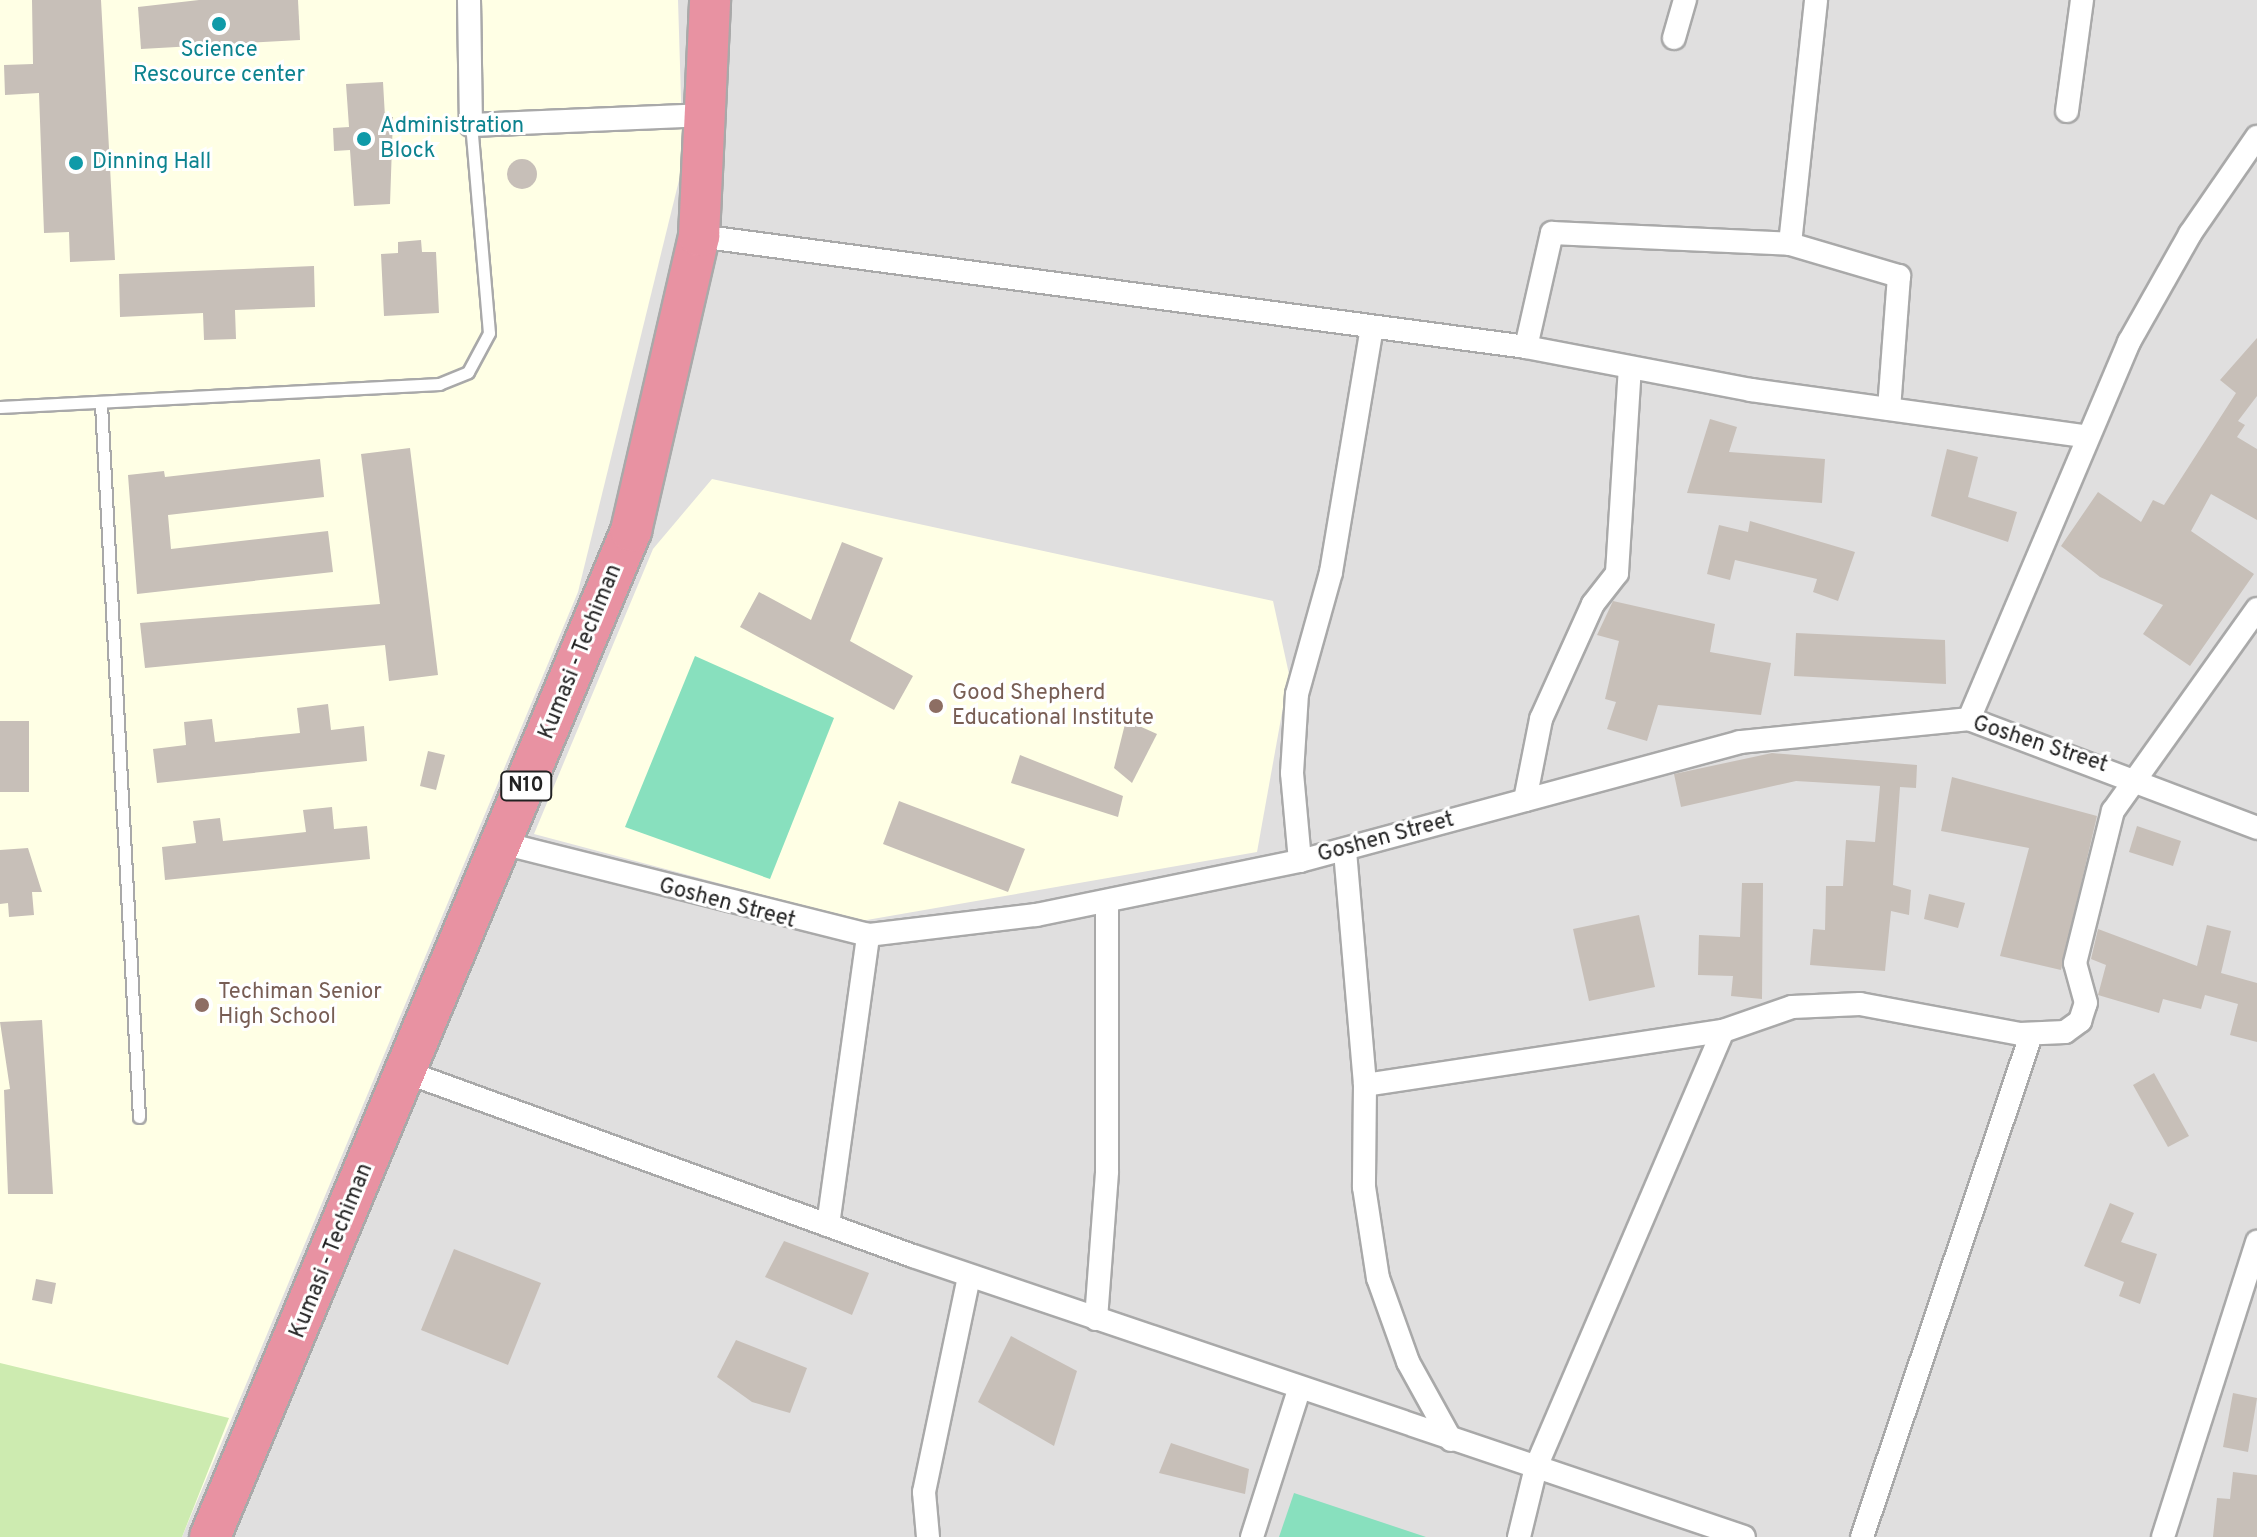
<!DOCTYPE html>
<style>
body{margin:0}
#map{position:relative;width:2257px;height:1537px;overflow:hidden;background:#f2efe9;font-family:Overpass,sans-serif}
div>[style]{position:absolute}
.residential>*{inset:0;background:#e0dfdf}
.education>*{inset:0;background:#ffffe5}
.grass>*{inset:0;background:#cdebb0}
.pitch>*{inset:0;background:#88e0be}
.building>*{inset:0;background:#c7bfb8}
.round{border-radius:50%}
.roads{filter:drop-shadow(2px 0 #a9a9a9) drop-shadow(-2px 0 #a9a9a9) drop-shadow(0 2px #a9a9a9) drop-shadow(0 -2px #a9a9a9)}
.lane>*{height:11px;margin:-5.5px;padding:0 5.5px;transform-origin:5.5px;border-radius:5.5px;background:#fff}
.street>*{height:22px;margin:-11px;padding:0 11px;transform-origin:11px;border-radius:11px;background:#fff}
.highway>*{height:40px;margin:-20px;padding:0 20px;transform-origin:20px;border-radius:20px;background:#e892a2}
.dots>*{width:22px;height:22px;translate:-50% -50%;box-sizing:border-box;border:4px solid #fff;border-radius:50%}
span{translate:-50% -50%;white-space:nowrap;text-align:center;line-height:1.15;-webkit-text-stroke:6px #fff;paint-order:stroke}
.shield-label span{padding:2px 6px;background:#fff;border:2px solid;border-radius:6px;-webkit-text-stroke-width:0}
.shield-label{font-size:20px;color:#222;font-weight:700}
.culture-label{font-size:22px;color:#0d838f}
.left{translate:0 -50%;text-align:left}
.street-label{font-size:22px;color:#222}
.education-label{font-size:22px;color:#785e54}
</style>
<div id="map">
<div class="residential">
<div style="clip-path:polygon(0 0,2257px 0,2257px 1537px,0 1537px)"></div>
</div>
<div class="education">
<div style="clip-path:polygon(0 0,678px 0,683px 164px,578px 592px,182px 1537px,0 1537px)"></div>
<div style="clip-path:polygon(712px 479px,1273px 601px,1289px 674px,1257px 852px,861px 921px,534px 834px,653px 549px)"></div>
</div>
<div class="grass">
<div style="clip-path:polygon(0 1363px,229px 1418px,182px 1537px,0 1537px)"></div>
</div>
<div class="pitch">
<div style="clip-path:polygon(695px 656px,834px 718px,770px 879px,625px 827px)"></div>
<div style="clip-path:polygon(1294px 1493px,1426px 1537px,1279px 1537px)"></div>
</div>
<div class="building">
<div style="clip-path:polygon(32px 0,101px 0,115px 260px,70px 262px,69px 232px,44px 233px,39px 93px,5px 95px,4px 65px,33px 64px)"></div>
<div style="clip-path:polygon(199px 0,298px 0,300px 40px,141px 49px,138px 7px)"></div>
<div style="clip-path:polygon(383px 82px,385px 117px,393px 117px,390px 204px,354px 206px,350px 150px,334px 151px,333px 128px,349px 127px,346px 84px)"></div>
<div class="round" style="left:507px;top:159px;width:30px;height:30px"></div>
<div style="clip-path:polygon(421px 240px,422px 252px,436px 252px,439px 313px,384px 316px,381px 254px,398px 253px,398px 242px)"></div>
<div style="clip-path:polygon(314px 266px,315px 307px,235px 310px,236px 339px,204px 340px,203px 313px,120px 317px,119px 274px)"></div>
<div style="clip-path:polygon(2257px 338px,2257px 396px,2238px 421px,2245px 425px,2237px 437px,2257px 449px,2257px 520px,2211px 494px,2191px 531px,2254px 574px,2190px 666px,2143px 634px,2163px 605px,2100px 577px,2061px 546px,2098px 492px,2141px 522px,2153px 500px,2164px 505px,2236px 393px,2220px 380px)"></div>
<div style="clip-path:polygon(1710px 419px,1737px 427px,1729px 452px,1825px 459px,1822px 503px,1687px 493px)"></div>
<div style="clip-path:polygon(410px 448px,438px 675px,389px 681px,385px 645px,145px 668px,140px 623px,380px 604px,361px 454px)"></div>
<div style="clip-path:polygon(1947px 449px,1978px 457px,1968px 497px,2017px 512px,2008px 542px,1931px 516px)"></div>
<div style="clip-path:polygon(320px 459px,324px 497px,168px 515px,171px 549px,328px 531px,333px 572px,137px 594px,128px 475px,164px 471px,165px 477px)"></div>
<div style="clip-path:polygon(1750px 521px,1855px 552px,1838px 601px,1813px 592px,1817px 579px,1735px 560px,1730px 580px,1707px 574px,1719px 525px,1748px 532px)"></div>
<div style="clip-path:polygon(842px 542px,883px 558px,850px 641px,913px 676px,894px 710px,740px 627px,759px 592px,811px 620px)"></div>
<div style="clip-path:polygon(1613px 601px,1715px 624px,1710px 652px,1771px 663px,1761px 715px,1658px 705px,1647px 741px,1607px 729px,1616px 702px,1605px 699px,1619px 641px,1597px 635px)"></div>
<div style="clip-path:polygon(1796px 633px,1945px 640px,1946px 684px,1794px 676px)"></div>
<div style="clip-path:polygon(328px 704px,331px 730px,364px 726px,367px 761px,157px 783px,153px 749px,186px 745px,184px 722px,212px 719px,215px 742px,300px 733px,297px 708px)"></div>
<div style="clip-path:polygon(1126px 720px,1157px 734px,1132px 783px,1114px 768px)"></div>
<div style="clip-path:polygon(0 721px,29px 721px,29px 792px,0 792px)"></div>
<div style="clip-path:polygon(428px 751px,445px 755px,436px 790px,420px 786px)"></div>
<div style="clip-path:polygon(1772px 753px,1917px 765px,1916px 788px,1900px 787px,1893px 885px,1911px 890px,1909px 915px,1891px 911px,1885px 971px,1810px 965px,1813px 929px,1825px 930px,1826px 886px,1843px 886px,1846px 840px,1875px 842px,1880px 786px,1796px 781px,1681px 807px,1674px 774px)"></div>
<div style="clip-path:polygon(1020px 755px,1123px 796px,1118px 817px,1011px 783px)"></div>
<div style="clip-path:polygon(1952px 777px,2097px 816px,2061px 970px,2000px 956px,2029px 848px,1941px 831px)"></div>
<div style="clip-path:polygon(899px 801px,1025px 849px,1008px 892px,883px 844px)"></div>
<div style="clip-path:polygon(332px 807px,334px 829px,367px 826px,370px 859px,165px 880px,162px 847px,196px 843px,193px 821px,220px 818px,223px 841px,306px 832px,303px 810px)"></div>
<div style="clip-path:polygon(2137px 826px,2181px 841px,2173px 866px,2129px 852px)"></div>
<div style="clip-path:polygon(28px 848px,42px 892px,32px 892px,34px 915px,9px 917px,8px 903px,0 904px,0 850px)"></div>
<div style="clip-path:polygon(1742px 883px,1763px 883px,1762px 999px,1731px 996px,1733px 976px,1698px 975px,1699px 935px,1740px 937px)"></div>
<div style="clip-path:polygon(1929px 894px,1965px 903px,1958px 928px,1924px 919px)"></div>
<div style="clip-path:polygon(1639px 915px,1655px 987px,1589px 1001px,1573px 929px)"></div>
<div style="clip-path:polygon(2207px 925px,2231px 931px,2221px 973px,2257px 983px,2257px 1042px,2230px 1035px,2238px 1004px,2205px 995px,2201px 1009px,2163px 999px,2159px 1013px,2098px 995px,2106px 965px,2091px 959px,2098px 929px,2197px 966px)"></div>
<div style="clip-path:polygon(42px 1020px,53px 1194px,8px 1194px,4px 1090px,10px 1089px,0 1022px)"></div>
<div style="clip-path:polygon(2154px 1073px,2189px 1136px,2168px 1147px,2133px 1085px)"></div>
<div style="clip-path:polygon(2110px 1203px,2134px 1213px,2121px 1242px,2157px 1254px,2140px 1304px,2119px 1296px,2124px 1282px,2084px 1266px)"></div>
<div style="clip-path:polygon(784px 1241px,869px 1273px,852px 1315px,765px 1277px)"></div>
<div style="clip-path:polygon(454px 1249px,541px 1283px,508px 1365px,421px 1330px)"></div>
<div style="clip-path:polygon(36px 1279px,56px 1283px,52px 1304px,32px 1300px)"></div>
<div style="clip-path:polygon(1011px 1336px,1077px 1371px,1054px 1446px,978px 1402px)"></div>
<div style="clip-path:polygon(736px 1340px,807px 1368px,790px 1413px,752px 1402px,717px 1377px)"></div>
<div style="clip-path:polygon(2233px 1393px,2257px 1398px,2248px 1452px,2223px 1447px)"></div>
<div style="clip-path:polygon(1171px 1443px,1249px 1469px,1245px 1494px,1159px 1473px)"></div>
<div style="clip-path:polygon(2233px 1472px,2257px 1475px,2257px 1537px,2213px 1537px,2217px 1498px,2230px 1499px)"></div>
</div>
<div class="roads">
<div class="lane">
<div style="left:101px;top:404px;width:714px;rotate:86.95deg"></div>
<div style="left:0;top:407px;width:440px;rotate:-3deg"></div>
<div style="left:439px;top:384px;width:31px;rotate:-22deg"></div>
<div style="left:468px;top:372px;width:44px;rotate:-61.7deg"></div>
<div style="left:489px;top:333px;width:209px;rotate:-94.9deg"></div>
</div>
<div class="street">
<div style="left:469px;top:0;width:125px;rotate:89.1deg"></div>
<div style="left:471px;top:125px;width:237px;rotate:-2.4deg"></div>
<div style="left:1674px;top:38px;width:40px;rotate:-74deg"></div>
<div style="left:2067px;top:111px;width:112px;rotate:-82.3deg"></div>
<div style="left:699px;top:236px;width:834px;rotate:7.64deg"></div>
<div style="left:1526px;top:347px;width:229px;rotate:10.8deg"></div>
<div style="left:1751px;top:390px;width:336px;rotate:7.9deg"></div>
<div style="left:1790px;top:244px;width:245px;rotate:-83.9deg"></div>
<div style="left:1526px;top:347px;width:117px;rotate:-77.2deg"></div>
<div style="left:1552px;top:233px;width:238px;rotate:2.6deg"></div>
<div style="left:1790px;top:244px;width:114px;rotate:16.4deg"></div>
<div style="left:1899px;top:276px;width:133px;rotate:94.3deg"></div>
<div style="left:1969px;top:719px;width:410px;rotate:-67deg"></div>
<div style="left:2129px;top:342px;width:124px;rotate:-60.5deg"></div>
<div style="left:2190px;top:234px;width:118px;rotate:-55.4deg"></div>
<div style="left:1525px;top:800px;width:83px;rotate:-78.8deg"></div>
<div style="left:1541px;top:719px;width:126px;rotate:-65.7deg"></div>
<div style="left:1593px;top:604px;width:39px;rotate:-52deg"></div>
<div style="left:1617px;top:573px;width:205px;rotate:-86.4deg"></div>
<div style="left:502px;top:843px;width:377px;rotate:14.1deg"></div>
<div style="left:868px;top:935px;width:169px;rotate:-6.8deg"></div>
<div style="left:1036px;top:915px;width:269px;rotate:-11.6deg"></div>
<div style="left:1300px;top:861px;width:456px;rotate:-15.1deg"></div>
<div style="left:1740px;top:742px;width:230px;rotate:-5.7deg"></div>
<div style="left:1969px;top:719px;width:308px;rotate:20.7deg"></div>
<div style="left:1345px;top:851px;width:235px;rotate:85.1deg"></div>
<div style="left:1365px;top:1085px;width:102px;rotate:90.6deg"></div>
<div style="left:1364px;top:1187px;width:92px;rotate:81.3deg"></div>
<div style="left:1378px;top:1278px;width:89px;rotate:70.3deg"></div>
<div style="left:1408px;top:1362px;width:89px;rotate:61.1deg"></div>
<div style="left:1300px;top:861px;width:88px;rotate:-95.2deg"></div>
<div style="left:1292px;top:773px;width:79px;rotate:-86.4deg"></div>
<div style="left:1297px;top:694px;width:127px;rotate:-74.4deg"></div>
<div style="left:1331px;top:572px;width:248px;rotate:-80.5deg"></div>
<div style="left:406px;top:1072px;width:539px;rotate:19.95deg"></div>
<div style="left:913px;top:1256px;width:877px;rotate:18.68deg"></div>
<div style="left:1365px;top:1085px;width:362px;rotate:-8.6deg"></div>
<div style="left:1723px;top:1031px;width:73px;rotate:-19.2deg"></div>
<div style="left:1792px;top:1007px;width:68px;rotate:-2.5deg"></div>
<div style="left:1860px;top:1004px;width:163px;rotate:10.6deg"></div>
<div style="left:2020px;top:1034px;width:45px;rotate:-2.5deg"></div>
<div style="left:2065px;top:1032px;width:19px;rotate:-36deg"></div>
<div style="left:2080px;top:1021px;width:19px;rotate:-72deg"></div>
<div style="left:2086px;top:1003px;width:41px;rotate:-105.4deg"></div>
<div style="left:2075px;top:963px;width:157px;rotate:-76deg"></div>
<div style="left:2113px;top:811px;width:248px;rotate:-54.5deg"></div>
<div style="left:828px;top:1225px;width:293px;rotate:-82.1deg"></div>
<div style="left:1096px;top:1319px;width:148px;rotate:-85.7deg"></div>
<div style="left:1107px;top:1171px;width:270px;rotate:-90deg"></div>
<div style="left:928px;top:1537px;width:45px;rotate:-95.1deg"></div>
<div style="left:924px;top:1492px;width:221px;rotate:-78.2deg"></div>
<div style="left:1252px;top:1537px;width:154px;rotate:-72.3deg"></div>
<div style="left:1519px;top:1537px;width:72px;rotate:-76.3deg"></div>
<div style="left:1536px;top:1467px;width:474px;rotate:-66.8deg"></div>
<div style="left:1862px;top:1537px;width:530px;rotate:-71.39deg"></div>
<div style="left:2163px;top:1537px;width:310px;rotate:-72.3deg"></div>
</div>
<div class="highway">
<div style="left:210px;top:1537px;width:1091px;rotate:-67.29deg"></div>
<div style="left:631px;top:531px;width:303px;rotate:-77deg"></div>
<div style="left:699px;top:236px;width:236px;rotate:-87.3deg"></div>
</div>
</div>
<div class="dots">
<div style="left:219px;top:24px;background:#0f9aa8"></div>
<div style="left:364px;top:139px;background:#0f9aa8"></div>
<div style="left:76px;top:163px;background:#0f9aa8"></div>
<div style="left:936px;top:706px;background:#8d6e63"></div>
<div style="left:202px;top:1005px;background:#8d6e63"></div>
</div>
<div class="shield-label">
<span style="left:526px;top:786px">N10</span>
</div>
<div class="culture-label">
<span style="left:219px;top:63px">Science<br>Rescource center</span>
<span class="left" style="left:380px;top:139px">Administration<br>Block</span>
<span class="left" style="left:92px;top:163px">Dinning Hall</span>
</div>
<div class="street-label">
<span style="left:581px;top:652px;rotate:-68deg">Kumasi - Techiman</span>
<span style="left:2040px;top:745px;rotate:18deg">Goshen Street</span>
<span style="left:1386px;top:838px;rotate:-15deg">Goshen Street</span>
<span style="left:727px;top:904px;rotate:15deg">Goshen Street</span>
<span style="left:332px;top:1251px;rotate:-68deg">Kumasi - Techiman</span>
</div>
<div class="education-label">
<span class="left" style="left:952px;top:706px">Good Shepherd<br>Educational Institute</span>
<span class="left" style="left:218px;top:1005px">Techiman Senior<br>High School</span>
</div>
</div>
